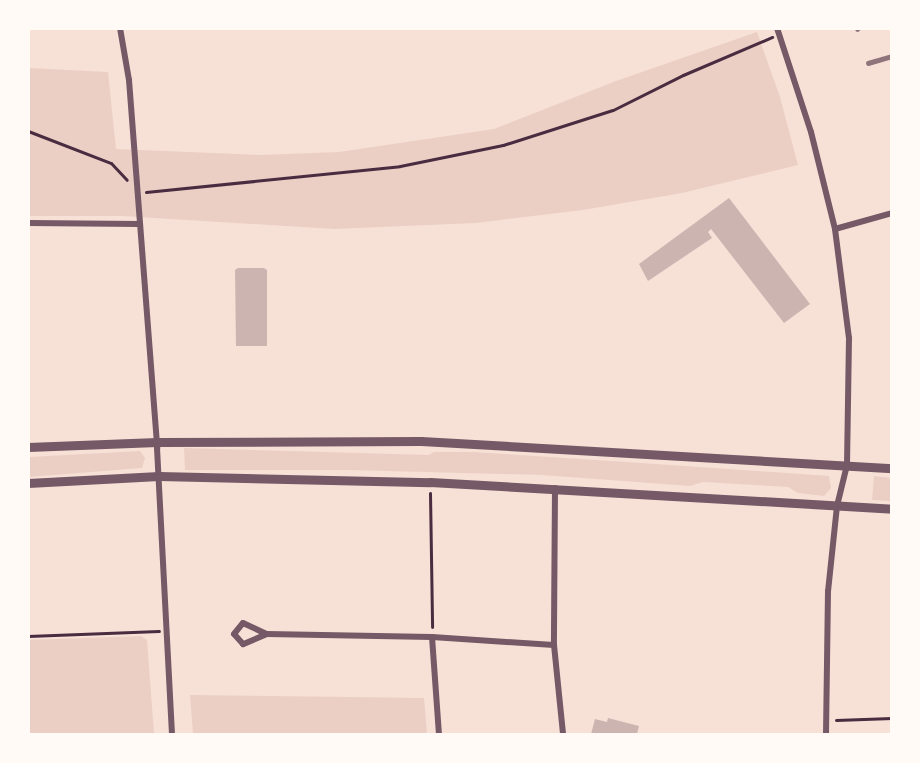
<!DOCTYPE html>
<style>
body{margin:0}
#map{position:relative;width:920px;height:763px;overflow:hidden;background:#f7e1d7;font-family:"Asap Condensed",sans-serif}
div>[style]{position:absolute}
.green>*{inset:0;background:#ebcfc5}
.building>*{inset:0;background:#ccb4b1}
.path>*{height:3px;margin:-1.5px;padding:0 1.5px;transform-origin:1.5px;border-radius:1.5px;background:#4a2c40}
.minor>*{height:6px;margin:-3px;padding:0 3px;transform-origin:3px;border-radius:3px;background:#755966}
.tertiary>*{height:9px;margin:-4.5px;padding:0 4.5px;transform-origin:4.5px;border-radius:4.5px;background:#755966}
.rail>*{height:4.5px;margin:-2.25px;padding:0 2.25px;transform-origin:2.25px;border-radius:2.25px;background:#8f747c}
span{translate:-50% -50%;white-space:nowrap;text-align:center;line-height:1.15;-webkit-text-stroke:4.5px #fffaf5;paint-order:stroke}
.frame{position:absolute;inset:0;border:30px solid #fffaf5;pointer-events:none}
</style>
<div id="map">
<div class="green">
<div style="clip-path:polygon(757px 32px,780px 97px,798px 165px,682px 193px,583px 210px,476px 223px,334px 229px,122px 216px,29px 216px,29px 68px,108px 72px,116px 149px,260px 155px,339px 152px,494px 129px,616px 81px)"></div>
<div style="clip-path:polygon(184px 448px,429px 455px,434px 452px,474px 452px,627px 462px,829px 476px,831px 488px,824px 496px,798px 493px,788px 487px,703px 482px,690px 486px,542px 475px,349px 470px,185px 470px)"></div>
<div style="clip-path:polygon(140px 451px,145px 458px,142px 468px,29px 477px,29px 457px)"></div>
<div style="clip-path:polygon(874px 476px,891px 478px,891px 501px,872px 500px)"></div>
<div style="clip-path:polygon(141px 636px,147px 640px,154px 734px,29px 734px,29px 640px)"></div>
<div style="clip-path:polygon(190px 695px,424px 698px,427px 734px,193px 734px)"></div>
</div>
<div class="building">
<div style="clip-path:polygon(729px 198px,810px 304px,784px 323px,711px 229px,708px 232px,712px 238px,648px 281px,639px 264px)"></div>
<div style="clip-path:polygon(238px 268px,264px 268px,267px 270px,267px 346px,236px 346px,235px 270px)"></div>
<div style="clip-path:polygon(608px 718px,639px 726px,637px 734px,591px 734px,595px 719px,607px 722px)"></div>
</div>
<div class="path">
<div style="left:28px;top:131px;width:89px;rotate:21.1deg"></div>
<div style="left:111px;top:163px;width:23px;rotate:47deg"></div>
<div style="left:146px;top:192px;width:255px;rotate:-5.8deg"></div>
<div style="left:400px;top:166px;width:105px;rotate:-11.5deg"></div>
<div style="left:503px;top:145px;width:115px;rotate:-17.7deg"></div>
<div style="left:613px;top:110px;width:78px;rotate:-26.6deg"></div>
<div style="left:683px;top:75px;width:97px;rotate:-23.1deg"></div>
<div style="left:430px;top:493px;width:134px;rotate:89.1deg"></div>
<div style="left:28px;top:636px;width:131px;rotate:-2.2deg"></div>
<div style="left:836px;top:720px;width:56px;rotate:-2deg"></div>
</div>
<div class="minor">
<div style="left:120px;top:28px;width:53px;rotate:80.2deg"></div>
<div style="left:129px;top:80px;width:369px;rotate:85.6deg"></div>
<div style="left:157px;top:448px;width:286px;rotate:87deg"></div>
<div style="left:777px;top:28px;width:109px;rotate:71.9deg"></div>
<div style="left:811px;top:132px;width:100px;rotate:76.1deg"></div>
<div style="left:835px;top:229px;width:110px;rotate:82.7deg"></div>
<div style="left:849px;top:338px;width:127px;rotate:90.9deg"></div>
<div style="left:847px;top:465px;width:42px;rotate:103.7deg"></div>
<div style="left:837px;top:506px;width:85px;rotate:96deg"></div>
<div style="left:828px;top:591px;width:143px;rotate:90.8deg"></div>
<div style="left:28px;top:223px;width:111px;rotate:0.5deg"></div>
<div style="left:835px;top:229px;width:59px;rotate:-15.7deg"></div>
<div style="left:555px;top:488px;width:157px;rotate:90.4deg"></div>
<div style="left:554px;top:645px;width:89px;rotate:84.2deg"></div>
<div style="left:267px;top:634px;width:26px;rotate:157deg"></div>
<div style="left:243px;top:644px;width:13px;rotate:-132deg"></div>
<div style="left:234px;top:634px;width:14px;rotate:-51deg"></div>
<div style="left:243px;top:623px;width:26px;rotate:25deg"></div>
<div style="left:267px;top:634px;width:165px;rotate:1deg"></div>
<div style="left:432px;top:637px;width:122px;rotate:3.8deg"></div>
<div style="left:432px;top:637px;width:97px;rotate:85.9deg"></div>
</div>
<div class="tertiary">
<div style="left:28px;top:447px;width:129px;rotate:-2.2deg"></div>
<div style="left:157px;top:442px;width:264px;rotate:-0.2deg"></div>
<div style="left:421px;top:441px;width:472px;rotate:3.3deg"></div>
<div style="left:28px;top:483px;width:131px;rotate:-3.1deg"></div>
<div style="left:159px;top:476px;width:271px;rotate:1.3deg"></div>
<div style="left:430px;top:482px;width:463px;rotate:3.3deg"></div>
</div>
<div class="rail">
<div style="left:857px;top:29px;width:1px;rotate:-45deg"></div>
<div style="left:868px;top:63px;width:25px;rotate:-16deg"></div>
</div>
<div class="frame"></div>
</div>
